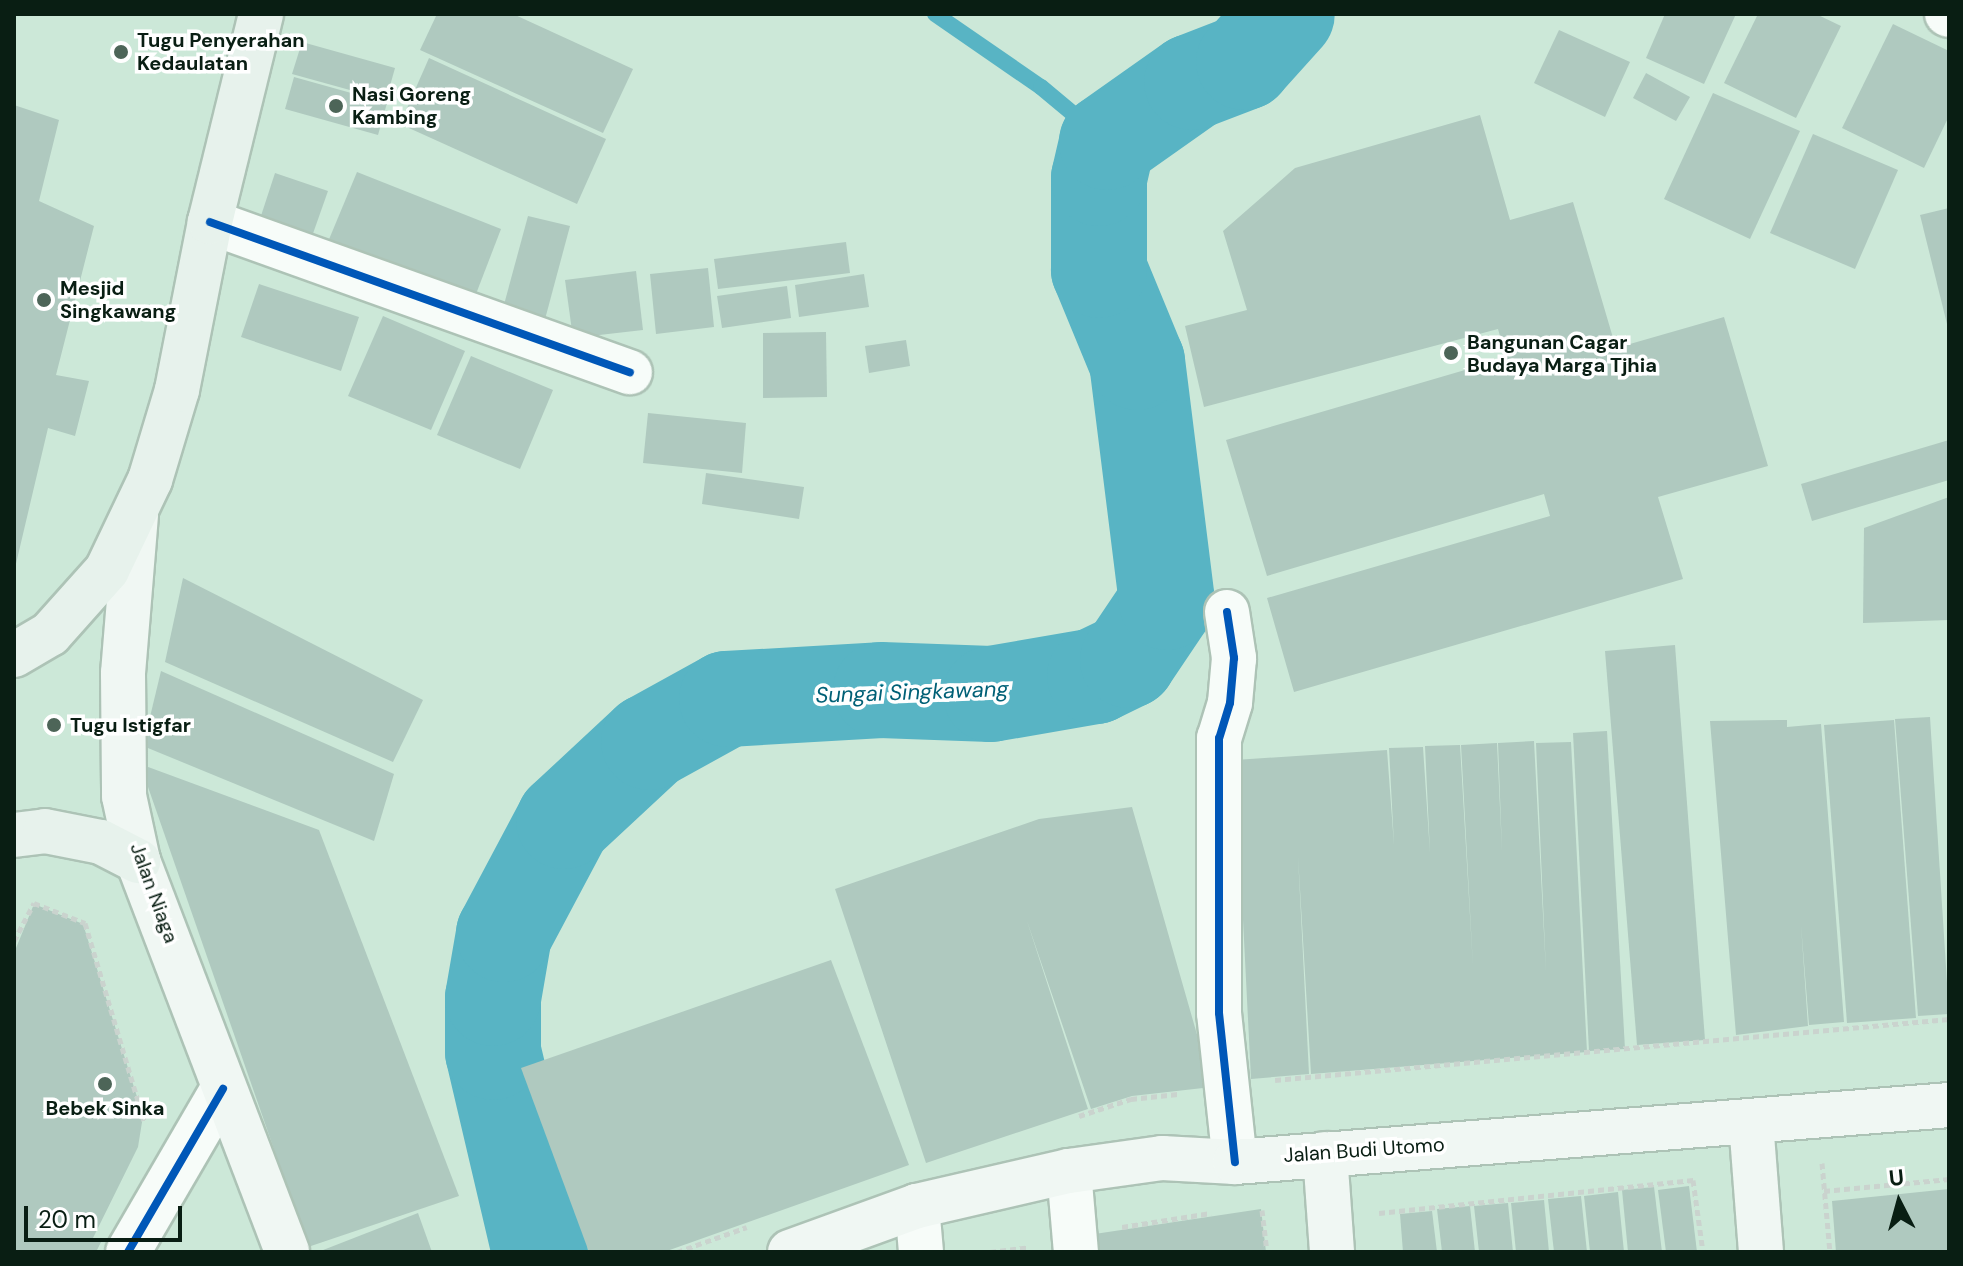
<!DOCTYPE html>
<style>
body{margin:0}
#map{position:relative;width:1963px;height:1266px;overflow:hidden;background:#cce8d8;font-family:"DM Sans",sans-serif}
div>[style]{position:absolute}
.stream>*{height:16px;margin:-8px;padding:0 8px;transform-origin:8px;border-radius:8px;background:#58b4c4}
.river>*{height:96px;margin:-48px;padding:0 48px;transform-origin:48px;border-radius:48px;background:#58b4c4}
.building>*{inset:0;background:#afc9bf}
.path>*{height:5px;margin-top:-2.5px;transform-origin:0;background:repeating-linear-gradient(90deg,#cad3ce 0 6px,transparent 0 10px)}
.roads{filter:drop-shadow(2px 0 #adc3b6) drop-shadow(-2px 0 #adc3b6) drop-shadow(0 2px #adc3b6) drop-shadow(0 -2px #adc3b6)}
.street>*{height:44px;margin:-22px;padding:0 22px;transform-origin:22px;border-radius:22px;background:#f7fcf9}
.secondary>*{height:44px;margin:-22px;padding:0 22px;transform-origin:22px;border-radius:22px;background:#f0f7f3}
.primary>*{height:44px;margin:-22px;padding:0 22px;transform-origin:22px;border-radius:22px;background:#e7f2ec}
.cycleway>*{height:8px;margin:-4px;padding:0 4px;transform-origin:4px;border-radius:4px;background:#0057b8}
.dots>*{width:22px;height:22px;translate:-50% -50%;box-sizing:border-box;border:4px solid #fff;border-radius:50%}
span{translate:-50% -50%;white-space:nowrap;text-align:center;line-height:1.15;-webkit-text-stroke:7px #fff;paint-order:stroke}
.poi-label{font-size:20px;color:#091e13;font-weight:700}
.left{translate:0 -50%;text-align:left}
.street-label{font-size:20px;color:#091e13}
.water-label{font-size:22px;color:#006076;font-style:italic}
.frame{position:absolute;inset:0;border:16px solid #091e13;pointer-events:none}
.north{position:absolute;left:1859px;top:1162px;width:80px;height:80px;-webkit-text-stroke:6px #fff;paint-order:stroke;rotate:354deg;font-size:22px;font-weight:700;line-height:32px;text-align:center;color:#091e13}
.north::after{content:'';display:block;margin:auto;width:28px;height:36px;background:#091e13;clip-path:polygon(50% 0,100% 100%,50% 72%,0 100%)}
.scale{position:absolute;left:24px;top:1206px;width:158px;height:36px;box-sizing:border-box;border:4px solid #091e13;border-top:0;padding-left:10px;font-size:24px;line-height:28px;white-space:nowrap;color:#091e13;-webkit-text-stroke:6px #fff;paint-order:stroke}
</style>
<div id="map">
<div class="stream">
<div style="left:935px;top:14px;width:129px;rotate:34.6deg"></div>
<div style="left:1041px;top:87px;width:86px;rotate:39.8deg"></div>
</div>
<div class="river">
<div style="left:540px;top:1252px;width:205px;rotate:-103.2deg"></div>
<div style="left:493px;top:1052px;width:54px;rotate:-90deg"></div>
<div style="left:493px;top:998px;width:65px;rotate:-80.2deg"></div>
<div style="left:504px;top:934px;width:128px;rotate:-62deg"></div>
<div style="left:564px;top:821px;width:116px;rotate:-42.9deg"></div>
<div style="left:649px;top:742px;width:89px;rotate:-28.9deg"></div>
<div style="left:727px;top:699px;width:154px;rotate:-3.3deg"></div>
<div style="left:881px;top:690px;width:110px;rotate:2.1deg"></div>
<div style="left:991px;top:694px;width:106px;rotate:-9.8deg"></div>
<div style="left:1095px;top:676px;width:37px;rotate:-26deg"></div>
<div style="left:1128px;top:660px;width:70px;rotate:-56.1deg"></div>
<div style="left:1167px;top:602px;width:242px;rotate:-97.1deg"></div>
<div style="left:1137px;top:362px;width:100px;rotate:-112.4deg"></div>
<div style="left:1099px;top:270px;width:92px;rotate:-90deg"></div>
<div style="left:1099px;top:178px;width:37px;rotate:-77deg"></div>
<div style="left:1107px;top:142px;width:104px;rotate:-35.2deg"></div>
<div style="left:1192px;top:82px;width:56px;rotate:-21deg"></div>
<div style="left:1244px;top:62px;width:64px;rotate:-48.1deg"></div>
</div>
<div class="building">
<div style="clip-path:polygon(437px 14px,513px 14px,633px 69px,603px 133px,420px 50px)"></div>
<div style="clip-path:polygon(1665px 14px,1736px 14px,1704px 84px,1646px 58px)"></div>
<div style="clip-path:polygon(1758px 14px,1816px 14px,1841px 26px,1796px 118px,1724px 83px)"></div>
<div style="clip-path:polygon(1893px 24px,1949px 51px,1949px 116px,1924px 168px,1842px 128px)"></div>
<div style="clip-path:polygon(1559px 30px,1630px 62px,1605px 117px,1534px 83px)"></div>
<div style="clip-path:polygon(302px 42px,395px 68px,386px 100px,292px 74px)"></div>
<div style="clip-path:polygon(429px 58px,606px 139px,577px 204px,400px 124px)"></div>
<div style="clip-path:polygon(1646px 73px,1690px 97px,1676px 121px,1633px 98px)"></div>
<div style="clip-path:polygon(294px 77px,387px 103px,378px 135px,285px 109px)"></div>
<div style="clip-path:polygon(1713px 93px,1800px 131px,1750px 239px,1664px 199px)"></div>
<div style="clip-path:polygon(14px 105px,59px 120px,39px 201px,94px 226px,56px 375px,89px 381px,75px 436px,48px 428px,15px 568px)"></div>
<div style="clip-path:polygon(1480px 115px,1510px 220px,1573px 202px,1616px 348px,1724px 317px,1768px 466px,1658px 497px,1683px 579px,1294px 692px,1267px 598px,1550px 516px,1544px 494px,1267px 576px,1226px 440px,1506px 358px,1498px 329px,1204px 407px,1185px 326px,1247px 310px,1223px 231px,1295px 168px)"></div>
<div style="clip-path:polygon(1813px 134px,1898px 170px,1855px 269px,1770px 233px)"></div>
<div style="clip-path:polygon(357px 172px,501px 229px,471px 307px,325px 249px)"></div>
<div style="clip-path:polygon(275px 173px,328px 191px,310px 242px,258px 225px)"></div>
<div style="clip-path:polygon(1949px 208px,1949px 328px,1948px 328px,1920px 215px)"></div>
<div style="clip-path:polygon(528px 216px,570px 226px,544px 323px,502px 312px)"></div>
<div style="clip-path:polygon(846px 242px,850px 273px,718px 289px,714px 259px)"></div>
<div style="clip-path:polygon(708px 268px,714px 327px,656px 334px,650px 274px)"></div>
<div style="clip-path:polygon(636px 271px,643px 330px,573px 338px,565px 280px)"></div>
<div style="clip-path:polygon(864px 274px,869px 307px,799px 317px,795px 285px)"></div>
<div style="clip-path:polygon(259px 284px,359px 317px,341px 371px,241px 337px)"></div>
<div style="clip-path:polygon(787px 286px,791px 318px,722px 328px,717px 296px)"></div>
<div style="clip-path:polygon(383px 316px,465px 351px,431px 430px,348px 396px)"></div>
<div style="clip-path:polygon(826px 332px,827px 397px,763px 398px,763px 333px)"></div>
<div style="clip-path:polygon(906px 340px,910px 366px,869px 373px,865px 346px)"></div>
<div style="clip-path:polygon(471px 356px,553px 390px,520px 469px,437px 435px)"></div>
<div style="clip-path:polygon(648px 413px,746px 423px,742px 473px,643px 463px)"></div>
<div style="clip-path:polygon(1949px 440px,1949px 480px,1812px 521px,1801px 484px)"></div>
<div style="clip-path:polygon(706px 473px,804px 487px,799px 519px,702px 504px)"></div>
<div style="clip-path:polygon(1949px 497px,1949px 620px,1863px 623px,1864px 528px)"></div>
<div style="clip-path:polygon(183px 578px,423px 700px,393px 762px,165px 662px)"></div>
<div style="clip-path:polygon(1675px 645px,1705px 1040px,1637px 1045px,1605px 651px)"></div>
<div style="clip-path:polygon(161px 671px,394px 774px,374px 841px,143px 746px)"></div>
<div style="clip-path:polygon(1930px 717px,1949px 1014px,1918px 1016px,1895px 719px)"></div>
<div style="clip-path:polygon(1787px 720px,1787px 727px,1821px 724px,1844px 1022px,1809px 1025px,1801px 925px,1808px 1026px,1736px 1035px,1710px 721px)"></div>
<div style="clip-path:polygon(1894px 720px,1916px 1018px,1847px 1023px,1824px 725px)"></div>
<div style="clip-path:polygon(1607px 731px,1625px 1049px,1589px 1051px,1573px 733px)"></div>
<div style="clip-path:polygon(1534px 741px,1546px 972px,1536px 743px,1571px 742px,1587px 1052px,1311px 1074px,1298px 856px,1309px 1074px,1251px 1079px,1235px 760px,1387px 750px,1394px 845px,1389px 748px,1423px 747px,1430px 853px,1425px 746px,1460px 745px,1473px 967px,1461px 745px,1497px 743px,1502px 851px,1498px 743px)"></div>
<div style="clip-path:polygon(140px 764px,319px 830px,459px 1196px,308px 1247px)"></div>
<div style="clip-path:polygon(1132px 807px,1212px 1087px,1132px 1096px,1091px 1109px,1027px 921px,1088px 1109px,926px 1163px,835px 889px,1039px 819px)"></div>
<div style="clip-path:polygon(34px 904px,83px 924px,143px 1116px,138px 1147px,93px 1238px,101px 1242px,96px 1252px,14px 1252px,14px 953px)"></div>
<div style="clip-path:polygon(831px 960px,909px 1165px,664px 1252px,589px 1252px,521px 1068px)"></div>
<div style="clip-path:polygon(1689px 1186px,1697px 1252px,1666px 1252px,1658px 1190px)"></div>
<div style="clip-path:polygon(1654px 1187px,1662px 1252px,1628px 1252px,1622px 1190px)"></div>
<div style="clip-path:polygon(1949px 1189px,1949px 1252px,1836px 1252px,1832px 1201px)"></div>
<div style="clip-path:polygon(1618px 1192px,1624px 1252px,1590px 1252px,1584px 1196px)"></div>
<div style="clip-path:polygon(1581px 1196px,1587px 1252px,1554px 1252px,1548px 1199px)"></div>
<div style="clip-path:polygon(1544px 1200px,1549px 1252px,1516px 1252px,1511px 1203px)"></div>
<div style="clip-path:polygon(1508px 1203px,1513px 1252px,1479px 1252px,1474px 1206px)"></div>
<div style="clip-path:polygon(1470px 1206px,1475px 1252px,1442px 1252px,1437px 1209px)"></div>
<div style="clip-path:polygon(1261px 1209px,1266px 1252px,1090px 1252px,1088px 1235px)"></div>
<div style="clip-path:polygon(1432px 1211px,1437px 1252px,1403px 1252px,1400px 1214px)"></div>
<div style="clip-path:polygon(418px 1213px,432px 1252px,318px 1252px)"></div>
</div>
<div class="path">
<div style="left:14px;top:941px;width:43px;rotate:-62.2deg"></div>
<div style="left:34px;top:903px;width:55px;rotate:21.4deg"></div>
<div style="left:85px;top:923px;width:207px;rotate:73.4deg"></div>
<div style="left:1275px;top:1080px;width:677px;rotate:-5.17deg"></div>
<div style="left:1079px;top:1116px;width:55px;rotate:-18.1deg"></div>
<div style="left:1131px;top:1099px;width:47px;rotate:-6.1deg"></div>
<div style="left:1822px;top:1163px;width:89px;rotate:84.9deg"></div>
<div style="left:1824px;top:1191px;width:126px;rotate:-5.5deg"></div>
<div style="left:1262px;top:1210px;width:42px;rotate:83.2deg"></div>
<div style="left:1379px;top:1213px;width:316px;rotate:-6deg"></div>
<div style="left:1693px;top:1180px;width:73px;rotate:82.1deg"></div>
<div style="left:1122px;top:1227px;width:90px;rotate:-8.9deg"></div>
<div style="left:677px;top:1252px;width:74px;rotate:-19.7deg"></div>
<div style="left:990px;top:1252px;width:38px;rotate:-7deg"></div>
</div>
<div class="roads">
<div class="street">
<div style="left:1947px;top:14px;width:2px;rotate:27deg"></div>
<div style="left:210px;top:222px;width:446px;rotate:19.7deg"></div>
<div style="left:1227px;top:612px;width:47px;rotate:81.3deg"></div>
<div style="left:1234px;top:658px;width:45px;rotate:95.1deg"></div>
<div style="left:1230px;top:703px;width:37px;rotate:107deg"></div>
<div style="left:1219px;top:738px;width:275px;rotate:90deg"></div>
<div style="left:1219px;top:1013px;width:150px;rotate:83.9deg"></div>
<div style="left:1069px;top:1171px;width:81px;rotate:85.1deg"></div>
<div style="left:917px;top:1206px;width:46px;rotate:85deg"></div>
<div style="left:128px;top:1252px;width:189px;rotate:-59.8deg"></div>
</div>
<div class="secondary">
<div style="left:136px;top:515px;width:159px;rotate:94.7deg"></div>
<div style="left:123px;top:673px;width:123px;rotate:89.5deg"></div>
<div style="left:124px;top:796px;width:66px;rotate:77.8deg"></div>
<div style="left:138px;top:861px;width:418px;rotate:69.1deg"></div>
<div style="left:1751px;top:1122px;width:130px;rotate:85.6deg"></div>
<div style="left:1325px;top:1154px;width:98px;rotate:85.9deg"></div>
<div style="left:790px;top:1252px;width:135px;rotate:-19.9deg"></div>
<div style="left:917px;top:1206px;width:156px;rotate:-13deg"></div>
<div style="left:1069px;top:1171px;width:94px;rotate:-8deg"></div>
<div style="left:1162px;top:1158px;width:73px;rotate:3.1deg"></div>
<div style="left:1235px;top:1162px;width:716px;rotate:-4.56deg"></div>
</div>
<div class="primary">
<div style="left:14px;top:655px;width:42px;rotate:-30.3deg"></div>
<div style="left:50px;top:634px;width:86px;rotate:-48.3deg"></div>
<div style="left:107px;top:570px;width:100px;rotate:-64.5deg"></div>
<div style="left:150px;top:480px;width:94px;rotate:-73.3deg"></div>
<div style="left:177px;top:390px;width:171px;rotate:-78.9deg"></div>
<div style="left:210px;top:222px;width:214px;rotate:-76.2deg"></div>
<div style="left:14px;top:835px;width:31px;rotate:-7deg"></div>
<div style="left:45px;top:831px;width:57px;rotate:11.1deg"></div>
<div style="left:101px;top:842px;width:42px;rotate:27.2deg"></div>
</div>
</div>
<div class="cycleway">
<div style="left:210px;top:222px;width:446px;rotate:19.7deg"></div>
<div style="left:1227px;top:612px;width:47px;rotate:81.3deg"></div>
<div style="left:1234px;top:658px;width:45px;rotate:95.1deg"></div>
<div style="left:1230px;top:703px;width:37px;rotate:107deg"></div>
<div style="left:1219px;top:738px;width:275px;rotate:90deg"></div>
<div style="left:1219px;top:1013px;width:150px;rotate:83.9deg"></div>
<div style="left:128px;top:1252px;width:189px;rotate:-59.8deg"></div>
</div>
<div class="dots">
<div style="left:121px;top:52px;background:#4d6558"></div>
<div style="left:336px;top:106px;background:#4d6558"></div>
<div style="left:44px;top:300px;background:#4d6558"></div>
<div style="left:1451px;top:353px;background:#4d6558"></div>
<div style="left:54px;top:725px;background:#4d6558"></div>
<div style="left:105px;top:1084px;background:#4d6558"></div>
</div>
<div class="poi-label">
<span class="left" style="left:137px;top:52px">Tugu Penyerahan<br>Kedaulatan</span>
<span class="left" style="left:352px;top:106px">Nasi Goreng<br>Kambing</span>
<span class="left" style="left:60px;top:300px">Mesjid<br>Singkawang</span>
<span class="left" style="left:1467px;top:354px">Bangunan Cagar<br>Budaya Marga Tjhia</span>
<span class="left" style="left:70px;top:725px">Tugu Istigfar</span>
<span style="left:105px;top:1108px">Bebek Sinka</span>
</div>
<div class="street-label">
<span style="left:154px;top:893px;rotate:70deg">Jalan Niaga</span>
<span style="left:1364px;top:1150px;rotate:-4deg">Jalan Budi Utomo</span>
</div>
<div class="water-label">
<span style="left:912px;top:692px;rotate:-2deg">Sungai Singkawang</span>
</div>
<div class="frame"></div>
<div class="north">U</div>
<div class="scale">20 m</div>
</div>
